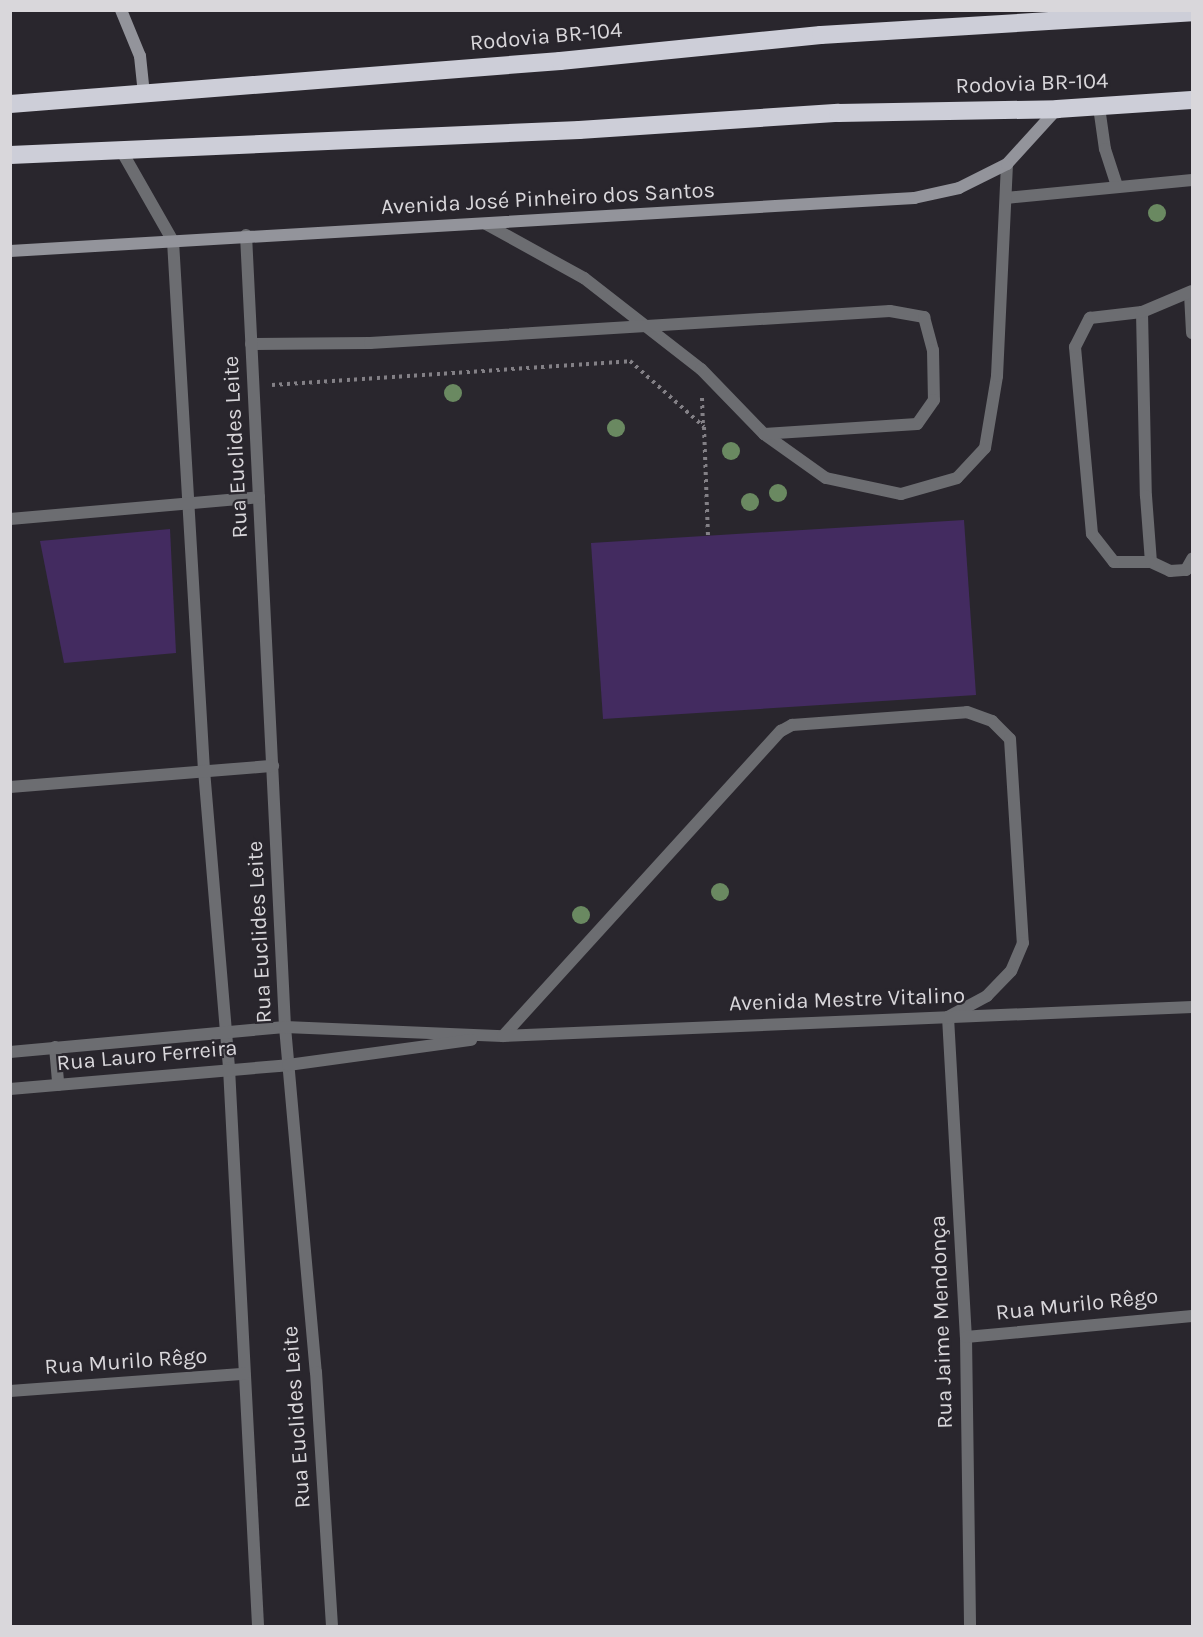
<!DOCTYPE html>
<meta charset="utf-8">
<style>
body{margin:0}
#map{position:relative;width:1203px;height:1637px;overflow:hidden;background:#29262d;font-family:Karla,sans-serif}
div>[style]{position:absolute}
.building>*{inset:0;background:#432b60}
.path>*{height:4px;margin-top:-2px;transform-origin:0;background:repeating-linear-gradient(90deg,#838086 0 3px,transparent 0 7.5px)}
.lane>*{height:12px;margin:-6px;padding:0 6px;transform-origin:6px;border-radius:6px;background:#6c6d71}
.street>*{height:12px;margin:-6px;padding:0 6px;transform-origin:6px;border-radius:6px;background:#6c6d71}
.secondary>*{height:12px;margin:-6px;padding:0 6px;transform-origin:6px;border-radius:6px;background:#93949b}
.highway>*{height:18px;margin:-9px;padding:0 9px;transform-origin:9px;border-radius:9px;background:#cdced8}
.trees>*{width:18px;height:18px;margin:-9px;border-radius:50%;background:#6a8961}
span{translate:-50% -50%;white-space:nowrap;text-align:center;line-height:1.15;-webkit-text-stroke:4.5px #29262d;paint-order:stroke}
.street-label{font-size:22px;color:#d9d7db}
.frame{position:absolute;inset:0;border:12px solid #d9d7db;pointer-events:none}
</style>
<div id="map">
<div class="building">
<div style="clip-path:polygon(964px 520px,976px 695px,603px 719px,591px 543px)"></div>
<div style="clip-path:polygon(170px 529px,176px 653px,64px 663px,40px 541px)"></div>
</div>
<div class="path">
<div style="left:272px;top:385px;width:359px;rotate:-3.8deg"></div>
<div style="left:630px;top:361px;width:99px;rotate:41.7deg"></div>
<div style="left:704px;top:427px;width:109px;rotate:87.9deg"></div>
<div style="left:702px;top:398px;width:29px;rotate:88deg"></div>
</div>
<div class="lane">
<div style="left:1099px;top:107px;width:42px;rotate:81.9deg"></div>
<div style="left:1105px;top:149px;width:40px;rotate:72deg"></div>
<div style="left:1006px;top:198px;width:187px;rotate:-5.5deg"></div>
<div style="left:486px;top:224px;width:112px;rotate:28.9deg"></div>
<div style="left:584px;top:278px;width:148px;rotate:37.9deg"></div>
<div style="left:701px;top:369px;width:91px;rotate:45.9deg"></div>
<div style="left:764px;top:434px;width:76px;rotate:35.4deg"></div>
<div style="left:826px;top:478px;width:77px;rotate:12deg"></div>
<div style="left:901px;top:494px;width:58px;rotate:-15.9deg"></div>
<div style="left:957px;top:478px;width:41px;rotate:-47deg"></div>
<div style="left:985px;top:448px;width:73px;rotate:-80.5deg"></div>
<div style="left:997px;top:376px;width:212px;rotate:-87.3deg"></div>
<div style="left:1190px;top:294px;width:39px;rotate:87deg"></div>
<div style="left:1142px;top:312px;width:184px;rotate:88.8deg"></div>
<div style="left:1146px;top:496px;width:66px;rotate:85.7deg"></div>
<div style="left:1151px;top:562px;width:37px;rotate:180deg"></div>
<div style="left:1114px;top:562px;width:36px;rotate:-128deg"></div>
<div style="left:1092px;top:534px;width:188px;rotate:-95.2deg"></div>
<div style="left:1075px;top:347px;width:33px;rotate:-63deg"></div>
<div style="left:1090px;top:318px;width:52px;rotate:-6.6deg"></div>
<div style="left:1142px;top:312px;width:54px;rotate:-22.8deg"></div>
<div style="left:251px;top:344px;width:119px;rotate:-0.5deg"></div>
<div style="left:370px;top:343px;width:521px;rotate:-3.52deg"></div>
<div style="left:890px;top:311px;width:35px;rotate:10deg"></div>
<div style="left:924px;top:317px;width:34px;rotate:75deg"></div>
<div style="left:933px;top:350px;width:50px;rotate:88.9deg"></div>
<div style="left:934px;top:400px;width:29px;rotate:125deg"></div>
<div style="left:917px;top:424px;width:153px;rotate:176.3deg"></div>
<div style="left:1151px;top:562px;width:21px;rotate:25deg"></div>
<div style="left:1170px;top:571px;width:16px;rotate:-4deg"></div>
<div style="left:1186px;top:570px;width:13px;rotate:-61deg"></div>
<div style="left:503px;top:1036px;width:413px;rotate:-47.7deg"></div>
<div style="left:781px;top:731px;width:13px;rotate:-29deg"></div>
<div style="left:792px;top:725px;width:175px;rotate:-4.2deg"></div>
<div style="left:967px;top:712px;width:27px;rotate:20deg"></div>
<div style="left:992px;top:721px;width:25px;rotate:45deg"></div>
<div style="left:1010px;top:739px;width:204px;rotate:86.4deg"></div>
<div style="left:1023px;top:943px;width:30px;rotate:113deg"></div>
<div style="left:1011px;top:971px;width:35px;rotate:134deg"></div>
<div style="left:987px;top:996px;width:44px;rotate:151.7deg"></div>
</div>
<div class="street">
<div style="left:121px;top:150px;width:105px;rotate:60.3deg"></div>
<div style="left:173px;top:241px;width:530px;rotate:86.65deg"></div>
<div style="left:204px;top:770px;width:299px;rotate:85.2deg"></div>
<div style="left:229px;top:1068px;width:559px;rotate:87.02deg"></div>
<div style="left:246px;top:235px;width:793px;rotate:87.18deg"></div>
<div style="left:285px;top:1027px;width:346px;rotate:84.9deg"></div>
<div style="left:316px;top:1372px;width:255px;rotate:86.4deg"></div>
<div style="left:10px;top:519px;width:250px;rotate:-5deg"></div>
<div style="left:10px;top:787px;width:264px;rotate:-4.6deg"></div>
<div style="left:948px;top:1017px;width:321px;rotate:86.8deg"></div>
<div style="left:966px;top:1337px;width:289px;rotate:89.2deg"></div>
<div style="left:55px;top:1047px;width:38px;rotate:85deg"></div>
<div style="left:10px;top:1052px;width:276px;rotate:-5.2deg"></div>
<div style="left:285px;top:1027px;width:218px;rotate:2.4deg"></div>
<div style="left:503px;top:1036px;width:690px;rotate:-2.41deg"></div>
<div style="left:10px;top:1089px;width:279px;rotate:-4.9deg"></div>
<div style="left:288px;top:1065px;width:185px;rotate:-7.8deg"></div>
<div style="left:966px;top:1337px;width:227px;rotate:-5.3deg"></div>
<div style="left:10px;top:1391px;width:235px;rotate:-4.2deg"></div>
</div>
<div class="secondary">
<div style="left:121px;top:10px;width:50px;rotate:67.6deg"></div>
<div style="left:140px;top:56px;width:36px;rotate:84deg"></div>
<div style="left:10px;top:251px;width:906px;rotate:-3.36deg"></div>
<div style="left:914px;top:198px;width:46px;rotate:-12.5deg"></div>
<div style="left:959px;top:188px;width:54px;rotate:-26.6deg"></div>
<div style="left:1007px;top:164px;width:74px;rotate:-47.7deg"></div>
</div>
<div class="highway">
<div style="left:10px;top:104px;width:552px;rotate:-4.47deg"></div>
<div style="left:560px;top:61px;width:262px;rotate:-5.7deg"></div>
<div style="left:821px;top:35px;width:372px;rotate:-3.5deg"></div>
<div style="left:10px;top:155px;width:570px;rotate:-2.52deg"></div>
<div style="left:579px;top:130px;width:260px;rotate:-3.8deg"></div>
<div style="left:838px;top:113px;width:219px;rotate:-1deg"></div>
<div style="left:1057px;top:109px;width:135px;rotate:-3.8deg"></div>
</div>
<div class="trees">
<div style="left:1157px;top:213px"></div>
<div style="left:453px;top:393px"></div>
<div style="left:616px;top:428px"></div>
<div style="left:731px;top:451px"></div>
<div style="left:778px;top:493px"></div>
<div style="left:750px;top:502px"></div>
<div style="left:720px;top:892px"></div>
<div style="left:581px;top:915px"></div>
</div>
<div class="street-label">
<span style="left:546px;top:37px;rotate:-5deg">Rodovia BR-104</span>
<span style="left:1032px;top:84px;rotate:-2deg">Rodovia BR-104</span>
<span style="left:548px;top:199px;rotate:-3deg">Avenida José Pinheiro dos Santos</span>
<span style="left:236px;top:447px;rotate:-93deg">Rua Euclides Leite</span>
<span style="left:260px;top:932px;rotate:-93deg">Rua Euclides Leite</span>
<span style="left:847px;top:1000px;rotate:-2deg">Avenida Mestre Vitalino</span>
<span style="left:147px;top:1056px;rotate:-5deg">Rua Lauro Ferreira</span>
<span style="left:1077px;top:1305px;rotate:-6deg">Rua Murilo Rêgo</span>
<span style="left:942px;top:1322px;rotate:-92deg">Rua Jaime Mendonça</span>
<span style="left:126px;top:1362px;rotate:-4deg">Rua Murilo Rêgo</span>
<span style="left:297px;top:1417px;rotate:-94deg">Rua Euclides Leite</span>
</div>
<div class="frame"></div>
</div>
